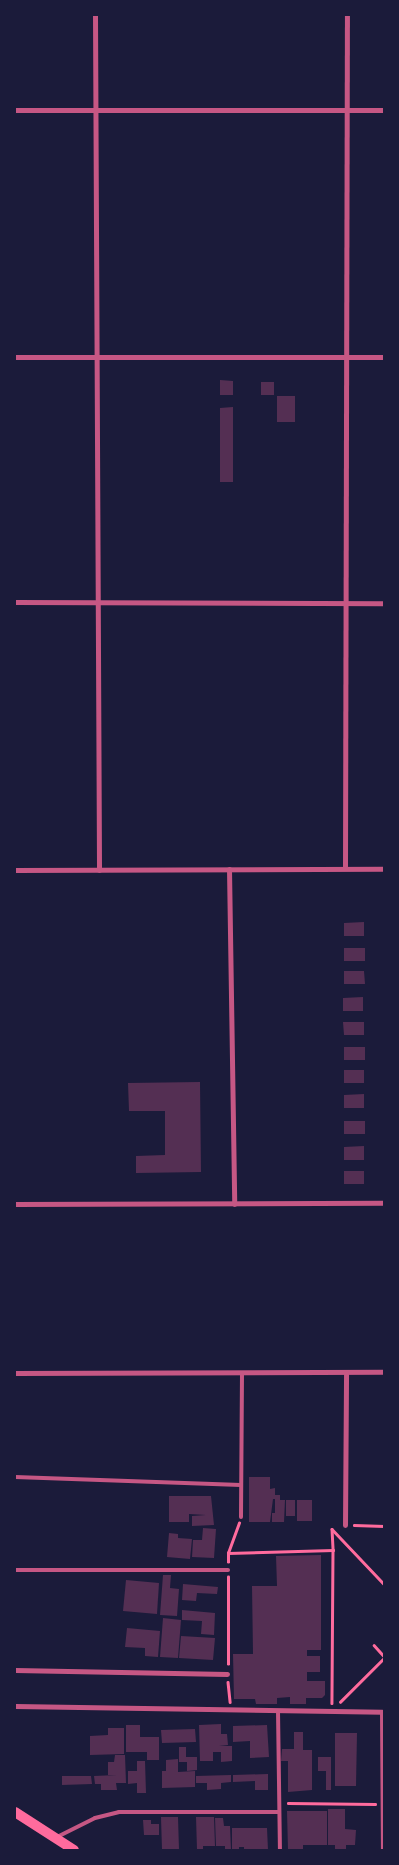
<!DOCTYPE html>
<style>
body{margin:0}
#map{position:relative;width:399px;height:1865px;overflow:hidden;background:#1b1b3a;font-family:"Nunito Sans",sans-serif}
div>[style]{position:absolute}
.building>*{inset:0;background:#542f53}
.path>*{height:2.5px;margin:-1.25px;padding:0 1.25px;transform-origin:1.25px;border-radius:1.25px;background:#ff6b9d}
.service>*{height:4px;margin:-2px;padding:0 2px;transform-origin:2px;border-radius:2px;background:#c65784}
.minor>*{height:5px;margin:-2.5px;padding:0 2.5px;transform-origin:2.5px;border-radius:2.5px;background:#c65784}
.secondary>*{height:10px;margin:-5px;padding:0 5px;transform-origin:5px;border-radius:5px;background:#ff6b9d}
span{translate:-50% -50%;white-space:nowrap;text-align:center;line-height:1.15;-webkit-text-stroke:4px #1b1b3a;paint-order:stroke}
.frame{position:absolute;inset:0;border:16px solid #1b1b3a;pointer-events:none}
</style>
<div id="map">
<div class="building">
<div style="clip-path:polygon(220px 380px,233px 381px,233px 395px,220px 395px)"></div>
<div style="clip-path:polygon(261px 382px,274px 382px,274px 395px,261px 395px)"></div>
<div style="clip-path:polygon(277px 396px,295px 396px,295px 422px,277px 422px)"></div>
<div style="clip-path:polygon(233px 407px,233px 482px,220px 482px,220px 408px)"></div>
<div style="clip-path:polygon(364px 922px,364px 936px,344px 936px,344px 923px)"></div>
<div style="clip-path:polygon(344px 948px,365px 948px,365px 961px,344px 961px)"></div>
<div style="clip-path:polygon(344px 971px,364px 971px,365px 984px,344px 984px)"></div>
<div style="clip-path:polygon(363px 997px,363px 1011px,343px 1011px,343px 998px)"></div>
<div style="clip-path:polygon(343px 1022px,364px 1022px,364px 1035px,344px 1035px)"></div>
<div style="clip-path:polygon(344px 1047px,365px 1047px,365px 1060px,344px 1060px)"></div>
<div style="clip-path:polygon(344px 1070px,364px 1070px,364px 1083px,344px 1083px)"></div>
<div style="clip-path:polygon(200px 1082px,201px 1172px,136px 1173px,136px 1156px,165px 1155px,165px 1111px,129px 1111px,128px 1083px)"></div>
<div style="clip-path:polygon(364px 1094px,364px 1108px,344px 1108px,344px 1095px)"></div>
<div style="clip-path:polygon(344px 1121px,365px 1121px,365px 1134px,344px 1134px)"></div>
<div style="clip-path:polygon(364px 1146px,364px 1160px,344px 1160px,344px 1147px)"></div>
<div style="clip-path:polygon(344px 1171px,364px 1171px,364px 1184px,344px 1184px)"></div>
<div style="clip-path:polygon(249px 1477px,270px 1477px,270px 1489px,275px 1488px,275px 1495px,280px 1495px,280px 1500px,285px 1500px,284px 1522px,272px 1522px,272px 1513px,275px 1513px,275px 1499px,273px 1499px,270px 1522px,249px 1522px)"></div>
<div style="clip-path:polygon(169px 1496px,211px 1496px,214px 1525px,192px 1526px,192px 1516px,206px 1515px,189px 1514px,189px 1522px,169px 1522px)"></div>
<div style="clip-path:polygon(286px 1500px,295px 1500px,295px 1516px,286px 1516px)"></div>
<div style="clip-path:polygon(297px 1500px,312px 1500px,312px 1521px,297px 1521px)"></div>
<div style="clip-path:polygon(203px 1528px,216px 1529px,214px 1558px,192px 1557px,193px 1540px,202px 1540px)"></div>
<div style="clip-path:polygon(169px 1533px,178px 1534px,178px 1538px,192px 1539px,190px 1559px,167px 1557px)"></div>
<div style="clip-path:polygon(321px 1555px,321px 1650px,307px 1650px,307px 1656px,320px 1656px,320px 1672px,307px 1672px,307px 1681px,325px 1681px,325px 1695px,322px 1698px,306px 1698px,306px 1704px,290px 1704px,290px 1697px,277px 1698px,277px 1704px,256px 1704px,255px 1699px,234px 1699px,233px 1654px,253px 1654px,252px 1586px,277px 1586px,276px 1556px)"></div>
<div style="clip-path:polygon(163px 1575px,171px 1575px,170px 1588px,179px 1589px,177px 1616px,160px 1615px)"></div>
<div style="clip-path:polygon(126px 1580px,159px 1583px,157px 1614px,123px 1611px)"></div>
<div style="clip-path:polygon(183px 1584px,218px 1587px,217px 1594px,197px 1593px,196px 1601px,182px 1600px)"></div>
<div style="clip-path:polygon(182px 1610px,215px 1613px,214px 1635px,201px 1634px,202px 1621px,182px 1620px)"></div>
<div style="clip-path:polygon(163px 1618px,181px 1620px,178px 1658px,160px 1657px)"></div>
<div style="clip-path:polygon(127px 1628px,160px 1631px,158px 1657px,145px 1656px,145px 1648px,125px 1647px)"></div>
<div style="clip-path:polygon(181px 1636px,215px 1638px,213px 1660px,179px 1658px)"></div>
<div style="clip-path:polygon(221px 1724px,221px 1734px,227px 1734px,228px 1745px,219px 1746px,232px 1746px,232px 1761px,221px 1762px,221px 1752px,213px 1752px,213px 1761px,200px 1761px,199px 1725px)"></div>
<div style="clip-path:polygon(126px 1725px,140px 1725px,140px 1737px,159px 1737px,159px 1760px,147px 1760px,147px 1752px,126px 1752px)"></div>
<div style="clip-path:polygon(267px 1725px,269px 1757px,250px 1758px,250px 1741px,233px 1742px,233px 1726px)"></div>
<div style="clip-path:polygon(108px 1728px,124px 1728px,124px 1754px,90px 1755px,90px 1736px,108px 1735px)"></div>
<div style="clip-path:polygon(195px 1729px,196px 1742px,162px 1743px,161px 1730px)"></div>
<div style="clip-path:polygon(294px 1732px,303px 1732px,303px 1750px,312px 1750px,312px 1790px,288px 1792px,288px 1761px,281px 1761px,282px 1749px,294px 1749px)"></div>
<div style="clip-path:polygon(335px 1733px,357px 1733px,356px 1786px,335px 1786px)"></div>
<div style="clip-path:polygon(179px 1747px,186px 1747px,186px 1757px,197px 1757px,197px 1770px,187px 1771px,187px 1762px,179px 1762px)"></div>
<div style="clip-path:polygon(115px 1755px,125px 1755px,126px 1783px,116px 1783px,117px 1790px,101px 1790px,101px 1784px,95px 1784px,94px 1776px,117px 1775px,108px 1775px,108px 1762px,114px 1762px)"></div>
<div style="clip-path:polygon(318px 1757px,331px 1757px,331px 1790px,326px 1790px,326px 1771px,318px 1771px)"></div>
<div style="clip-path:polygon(178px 1759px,178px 1772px,195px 1771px,195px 1787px,162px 1788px,162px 1771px,166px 1771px,166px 1760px)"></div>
<div style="clip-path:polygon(137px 1761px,145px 1761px,146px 1793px,137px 1793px,137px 1783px,128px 1784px,128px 1771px,137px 1771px)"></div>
<div style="clip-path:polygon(268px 1774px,268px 1790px,255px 1790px,255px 1781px,233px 1782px,233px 1775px)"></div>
<div style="clip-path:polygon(231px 1775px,231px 1782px,221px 1783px,221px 1789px,207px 1790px,207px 1783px,196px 1783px,196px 1776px)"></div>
<div style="clip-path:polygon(62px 1776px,91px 1776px,92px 1784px,62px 1785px)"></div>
<div style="clip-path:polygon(328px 1809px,345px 1809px,345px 1829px,356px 1830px,355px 1845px,346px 1845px,346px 1850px,335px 1850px,335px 1845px,328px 1845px)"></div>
<div style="clip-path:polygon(287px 1811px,327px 1811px,327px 1845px,303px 1845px,303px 1850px,288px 1850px)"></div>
<div style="clip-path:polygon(161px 1817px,178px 1817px,179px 1850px,162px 1850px)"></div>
<div style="clip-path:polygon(196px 1817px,214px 1817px,215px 1846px,203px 1846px,203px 1850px,197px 1850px)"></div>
<div style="clip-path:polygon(215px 1818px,223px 1818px,224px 1826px,230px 1826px,231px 1850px,225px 1850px,225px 1846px,216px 1846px)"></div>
<div style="clip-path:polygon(143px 1820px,151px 1820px,151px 1824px,159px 1824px,159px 1835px,144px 1835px)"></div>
<div style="clip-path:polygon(232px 1828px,267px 1828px,268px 1850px,244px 1850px,244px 1847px,239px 1847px,239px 1850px,232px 1850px)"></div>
</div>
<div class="path">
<div style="left:354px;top:1525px;width:30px;rotate:2deg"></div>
<div style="left:332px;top:1529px;width:76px;rotate:46.6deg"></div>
<div style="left:332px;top:1529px;width:21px;rotate:87deg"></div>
<div style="left:228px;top:1553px;width:32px;rotate:-70deg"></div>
<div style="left:228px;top:1562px;width:9px;rotate:-90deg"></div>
<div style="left:228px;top:1553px;width:105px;rotate:-1.6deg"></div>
<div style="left:333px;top:1550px;width:153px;rotate:90.4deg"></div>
<div style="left:374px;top:1645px;width:15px;rotate:48deg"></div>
<div style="left:228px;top:1664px;width:87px;rotate:-90deg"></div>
<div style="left:228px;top:1682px;width:20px;rotate:84deg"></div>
<div style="left:340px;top:1702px;width:62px;rotate:-45deg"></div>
<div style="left:288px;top:1803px;width:87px;rotate:0.7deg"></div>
</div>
<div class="service">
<div style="left:15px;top:1477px;width:226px;rotate:2deg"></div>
<div style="left:241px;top:1517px;width:144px;rotate:-89.6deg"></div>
<div style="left:15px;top:1570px;width:213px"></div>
<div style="left:278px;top:1711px;width:139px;rotate:89.2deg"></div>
<div style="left:57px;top:1837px;width:42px;rotate:-26.6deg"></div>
<div style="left:95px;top:1818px;width:25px;rotate:-14deg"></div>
<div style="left:119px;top:1812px;width:160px"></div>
</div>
<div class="minor">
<div style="left:95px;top:15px;width:855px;rotate:89.73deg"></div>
<div style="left:15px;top:110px;width:369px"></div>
<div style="left:15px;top:357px;width:369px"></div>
<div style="left:15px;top:602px;width:369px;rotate:0.2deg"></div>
<div style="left:345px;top:868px;width:853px;rotate:-89.87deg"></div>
<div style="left:229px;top:869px;width:335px;rotate:89.1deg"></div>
<div style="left:15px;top:870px;width:369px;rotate:-0.2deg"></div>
<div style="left:15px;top:1204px;width:369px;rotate:-0.2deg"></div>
<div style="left:15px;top:1373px;width:369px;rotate:-0.2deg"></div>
<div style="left:345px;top:1525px;width:152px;rotate:-89.6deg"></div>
<div style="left:15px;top:1670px;width:212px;rotate:1.1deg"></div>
<div style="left:15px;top:1706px;width:367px;rotate:0.9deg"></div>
<div style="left:382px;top:1712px;width:138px;rotate:89.6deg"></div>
</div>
<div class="secondary">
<div style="left:15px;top:1812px;width:70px;rotate:32.8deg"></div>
</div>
<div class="frame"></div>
</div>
